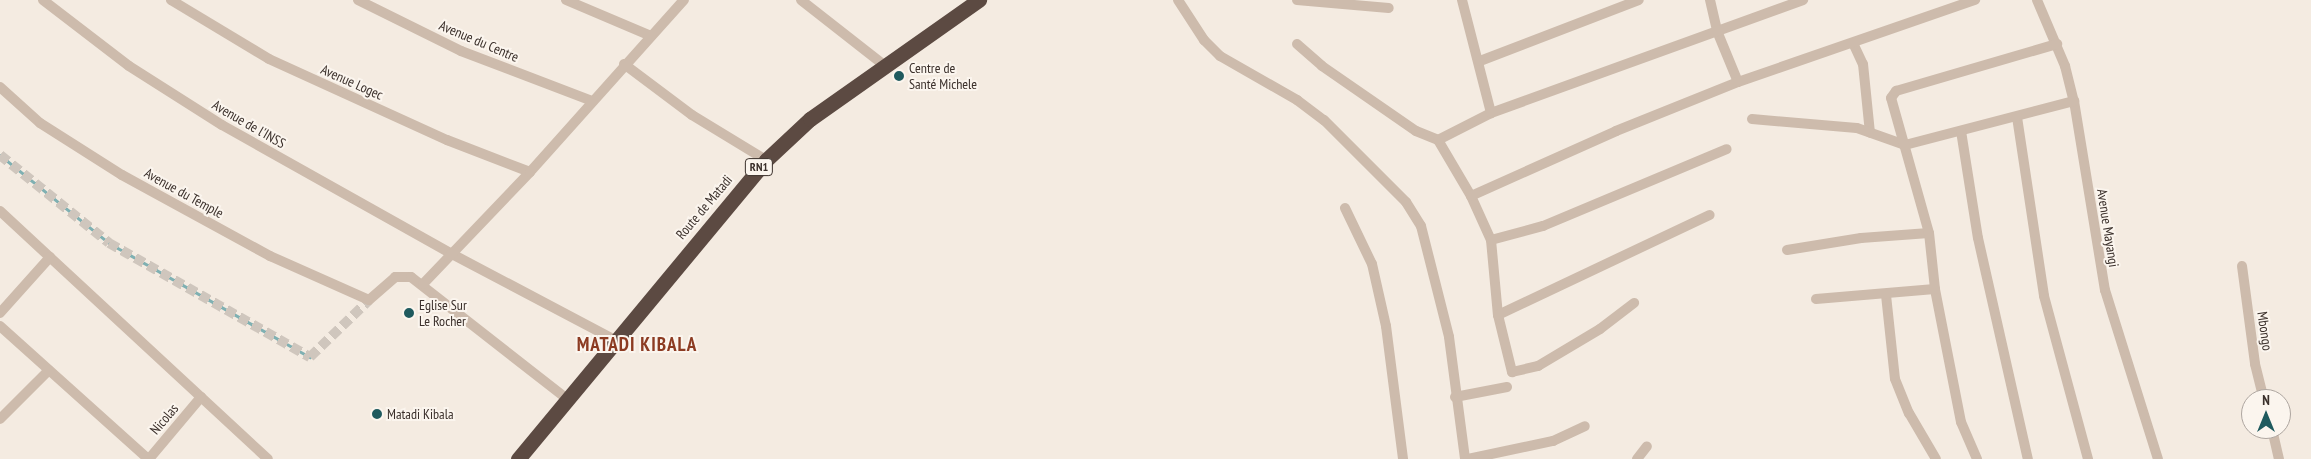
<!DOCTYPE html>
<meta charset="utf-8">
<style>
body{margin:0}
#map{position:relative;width:2311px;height:459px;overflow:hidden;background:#f4ebe1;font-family:"PT Sans Narrow",sans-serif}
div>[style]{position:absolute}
.stream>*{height:2.5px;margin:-1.25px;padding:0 1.25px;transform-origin:1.25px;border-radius:1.25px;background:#7fb0b2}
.minor-tunnel>*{height:10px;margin-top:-5px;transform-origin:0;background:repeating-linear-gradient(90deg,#cfc6bd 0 10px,transparent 0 15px)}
.minor>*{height:10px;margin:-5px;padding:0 5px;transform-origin:5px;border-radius:5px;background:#cdbbac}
.highway>*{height:15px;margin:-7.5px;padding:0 7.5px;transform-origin:7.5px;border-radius:7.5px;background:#5c4a42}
.dots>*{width:14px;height:14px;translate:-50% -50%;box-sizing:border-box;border:2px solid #fbf5ee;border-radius:50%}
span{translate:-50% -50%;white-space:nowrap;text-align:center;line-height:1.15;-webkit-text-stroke:4px #fbf5ee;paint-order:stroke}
.shield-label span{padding:1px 4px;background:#fbf5ee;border:1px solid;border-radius:4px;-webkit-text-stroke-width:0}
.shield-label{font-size:12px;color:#3b302b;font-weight:700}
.street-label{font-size:14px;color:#3b302b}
.poi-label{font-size:14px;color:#3b302b}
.left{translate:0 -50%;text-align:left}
.district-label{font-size:19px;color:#8c3b22;font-weight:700;letter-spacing:1px}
.north{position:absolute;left:2241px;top:389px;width:50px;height:50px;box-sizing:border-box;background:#fbf5ee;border:1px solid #aea6a0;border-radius:50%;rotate:0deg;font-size:14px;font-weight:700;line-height:20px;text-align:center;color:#3b302b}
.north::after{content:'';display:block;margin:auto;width:18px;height:22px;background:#1f5a5e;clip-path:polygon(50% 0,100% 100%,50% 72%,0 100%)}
</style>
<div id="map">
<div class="stream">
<div style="left:0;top:155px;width:140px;rotate:38.9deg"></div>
<div style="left:109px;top:243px;width:231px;rotate:29.6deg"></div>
</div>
<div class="minor-tunnel">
<div style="left:0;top:155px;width:140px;rotate:38.9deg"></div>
<div style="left:109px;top:243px;width:231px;rotate:29.6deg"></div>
<div style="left:310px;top:357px;width:82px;rotate:-44deg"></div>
</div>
<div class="minor">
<div style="left:43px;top:0;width:108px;rotate:37.5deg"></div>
<div style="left:129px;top:66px;width:110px;rotate:32.4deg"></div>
<div style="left:222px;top:125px;width:264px;rotate:29.3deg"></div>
<div style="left:452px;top:254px;width:184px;rotate:27.8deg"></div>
<div style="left:171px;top:0;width:114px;rotate:31deg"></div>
<div style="left:269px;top:59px;width:196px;rotate:24.5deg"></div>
<div style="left:447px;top:140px;width:89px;rotate:21.1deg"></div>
<div style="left:358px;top:0;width:115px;rotate:26.3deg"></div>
<div style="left:461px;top:51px;width:140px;rotate:20.9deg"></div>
<div style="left:566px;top:0;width:92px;rotate:23deg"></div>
<div style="left:801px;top:0;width:105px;rotate:38.1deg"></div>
<div style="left:1178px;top:0;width:48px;rotate:57deg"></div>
<div style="left:1204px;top:40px;width:23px;rotate:45deg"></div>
<div style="left:1220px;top:56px;width:89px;rotate:29.7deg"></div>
<div style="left:1297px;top:100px;width:34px;rotate:37deg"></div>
<div style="left:1324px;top:120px;width:116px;rotate:45deg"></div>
<div style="left:1406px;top:202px;width:28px;rotate:58deg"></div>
<div style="left:1421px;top:226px;width:114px;rotate:75.8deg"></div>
<div style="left:1449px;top:337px;width:123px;rotate:82.5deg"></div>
<div style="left:1297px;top:0;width:92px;rotate:5deg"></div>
<div style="left:1462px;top:0;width:117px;rotate:75.6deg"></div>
<div style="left:1710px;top:0;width:32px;rotate:77deg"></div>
<div style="left:1717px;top:31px;width:55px;rotate:67.6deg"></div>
<div style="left:2037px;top:0;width:72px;rotate:67deg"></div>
<div style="left:2065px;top:66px;width:36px;rotate:76deg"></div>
<div style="left:2074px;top:101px;width:192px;rotate:80.7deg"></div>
<div style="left:2105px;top:290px;width:177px;rotate:72.6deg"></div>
<div style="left:1853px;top:43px;width:23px;rotate:65deg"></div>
<div style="left:1863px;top:64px;width:69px;rotate:84.2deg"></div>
<div style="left:1297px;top:44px;width:33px;rotate:41deg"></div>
<div style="left:1322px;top:66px;width:114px;rotate:34.7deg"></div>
<div style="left:1416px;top:131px;width:24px;rotate:22deg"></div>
<div style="left:1438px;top:140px;width:65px;rotate:59.5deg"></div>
<div style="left:1471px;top:196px;width:48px;rotate:65.6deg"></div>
<div style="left:1491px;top:240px;width:75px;rotate:84.7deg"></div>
<div style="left:1498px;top:315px;width:59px;rotate:76.2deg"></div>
<div style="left:1512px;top:372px;width:27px;rotate:-13deg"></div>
<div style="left:1538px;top:366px;width:72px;rotate:-30.8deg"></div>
<div style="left:1600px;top:329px;width:43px;rotate:-37.4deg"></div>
<div style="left:1480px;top:61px;width:170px;rotate:-21deg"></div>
<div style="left:624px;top:64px;width:85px;rotate:36.9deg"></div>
<div style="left:692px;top:115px;width:87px;rotate:31.3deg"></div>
<div style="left:0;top:87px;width:54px;rotate:42deg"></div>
<div style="left:40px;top:123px;width:97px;rotate:32.4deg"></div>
<div style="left:122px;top:175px;width:169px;rotate:28.7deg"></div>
<div style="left:270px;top:256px;width:108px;rotate:24deg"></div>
<div style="left:369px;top:300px;width:35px;rotate:-41deg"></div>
<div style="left:395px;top:277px;width:16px"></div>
<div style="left:411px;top:277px;width:198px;rotate:38deg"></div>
<div style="left:2017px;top:117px;width:181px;rotate:81.4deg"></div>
<div style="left:2044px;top:296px;width:169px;rotate:74.9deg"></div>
<div style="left:1752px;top:119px;width:105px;rotate:4.9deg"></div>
<div style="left:1857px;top:128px;width:51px;rotate:19.5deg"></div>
<div style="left:1905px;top:145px;width:175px;rotate:-14.6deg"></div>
<div style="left:1961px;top:131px;width:108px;rotate:81deg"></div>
<div style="left:1978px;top:238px;width:227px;rotate:77.3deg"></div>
<div style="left:1438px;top:140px;width:59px;rotate:-27deg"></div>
<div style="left:1491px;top:113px;width:332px;rotate:-19.9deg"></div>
<div style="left:1471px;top:196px;width:159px;rotate:-24.1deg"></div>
<div style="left:1616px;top:131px;width:131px;rotate:-21.9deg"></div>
<div style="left:1738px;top:82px;width:251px;rotate:-19.1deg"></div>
<div style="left:1345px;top:208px;width:62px;rotate:64.3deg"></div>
<div style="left:1372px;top:264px;width:64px;rotate:77.3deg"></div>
<div style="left:1386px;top:326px;width:134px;rotate:82.7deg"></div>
<div style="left:0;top:211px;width:365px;rotate:42.8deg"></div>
<div style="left:1491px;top:240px;width:54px;rotate:-15.1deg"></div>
<div style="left:1543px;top:226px;width:199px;rotate:-22.7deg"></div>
<div style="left:1787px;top:250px;width:75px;rotate:-9.2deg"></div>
<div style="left:1861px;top:238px;width:68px;rotate:-4.2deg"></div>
<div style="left:2242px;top:266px;width:99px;rotate:82.4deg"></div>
<div style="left:2255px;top:364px;width:36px;rotate:76deg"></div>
<div style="left:423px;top:284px;width:155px;rotate:-46.3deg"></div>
<div style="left:530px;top:172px;width:231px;rotate:-48.2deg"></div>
<div style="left:1886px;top:295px;width:84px;rotate:83.9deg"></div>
<div style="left:1895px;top:379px;width:37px;rotate:68deg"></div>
<div style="left:1909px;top:413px;width:53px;rotate:59.6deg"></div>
<div style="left:1816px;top:299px;width:119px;rotate:-4.8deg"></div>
<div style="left:0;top:313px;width:75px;rotate:-48.2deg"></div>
<div style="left:1498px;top:315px;width:234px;rotate:-25.3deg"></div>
<div style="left:0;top:326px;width:199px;rotate:41.9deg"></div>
<div style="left:1455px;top:397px;width:53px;rotate:-10.9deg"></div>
<div style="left:0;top:419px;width:69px;rotate:-45deg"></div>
<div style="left:2272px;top:429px;width:31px;rotate:77deg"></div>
<div style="left:149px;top:459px;width:81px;rotate:-50deg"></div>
<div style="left:1468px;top:459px;width:87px;rotate:-12deg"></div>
<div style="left:1553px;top:441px;width:35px;rotate:-25deg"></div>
<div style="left:1637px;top:459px;width:16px;rotate:-52deg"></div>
<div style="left:1977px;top:459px;width:40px;rotate:-113.4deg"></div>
<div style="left:1961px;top:422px;width:136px;rotate:-101.1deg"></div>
<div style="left:1935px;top:289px;width:56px;rotate:-96.1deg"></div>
<div style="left:1929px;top:233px;width:140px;rotate:-105.7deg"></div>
<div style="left:1891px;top:98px;width:9px;rotate:-54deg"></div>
<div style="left:1896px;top:91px;width:168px;rotate:-16.3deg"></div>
</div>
<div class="highway">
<div style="left:518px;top:459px;width:388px;rotate:-50.3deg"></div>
<div style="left:766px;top:160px;width:60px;rotate:-43deg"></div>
<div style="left:810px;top:119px;width:207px;rotate:-35.2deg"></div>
</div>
<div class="dots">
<div style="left:899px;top:76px;background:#1f5a5e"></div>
<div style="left:409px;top:313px;background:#1f5a5e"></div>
<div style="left:377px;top:414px;background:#1f5a5e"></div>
</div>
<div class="shield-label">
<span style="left:759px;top:167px">RN1</span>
</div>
<div class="street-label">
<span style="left:479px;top:41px;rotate:23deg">Avenue du Centre</span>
<span style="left:352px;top:82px;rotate:24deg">Avenue Logec</span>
<span style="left:249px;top:124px;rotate:30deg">Avenue de l'INSS</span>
<span style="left:184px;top:193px;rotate:29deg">Avenue du Temple</span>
<span style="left:704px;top:207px;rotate:-50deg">Route de Matadi</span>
<span style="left:2108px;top:228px;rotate:81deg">Avenue Mayangi</span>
<span style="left:2265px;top:331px;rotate:82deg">Mbongo</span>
<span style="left:164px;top:419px;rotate:-50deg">Nicolas</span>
</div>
<div class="poi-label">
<span class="left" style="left:909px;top:76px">Centre de<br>Santé Michele</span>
<span class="left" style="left:419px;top:313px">Eglise Sur<br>Le Rocher</span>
<span class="left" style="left:387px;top:414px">Matadi Kibala</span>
</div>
<div class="district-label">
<span style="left:637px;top:345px">MATADI KIBALA</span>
</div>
<div class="north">N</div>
</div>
